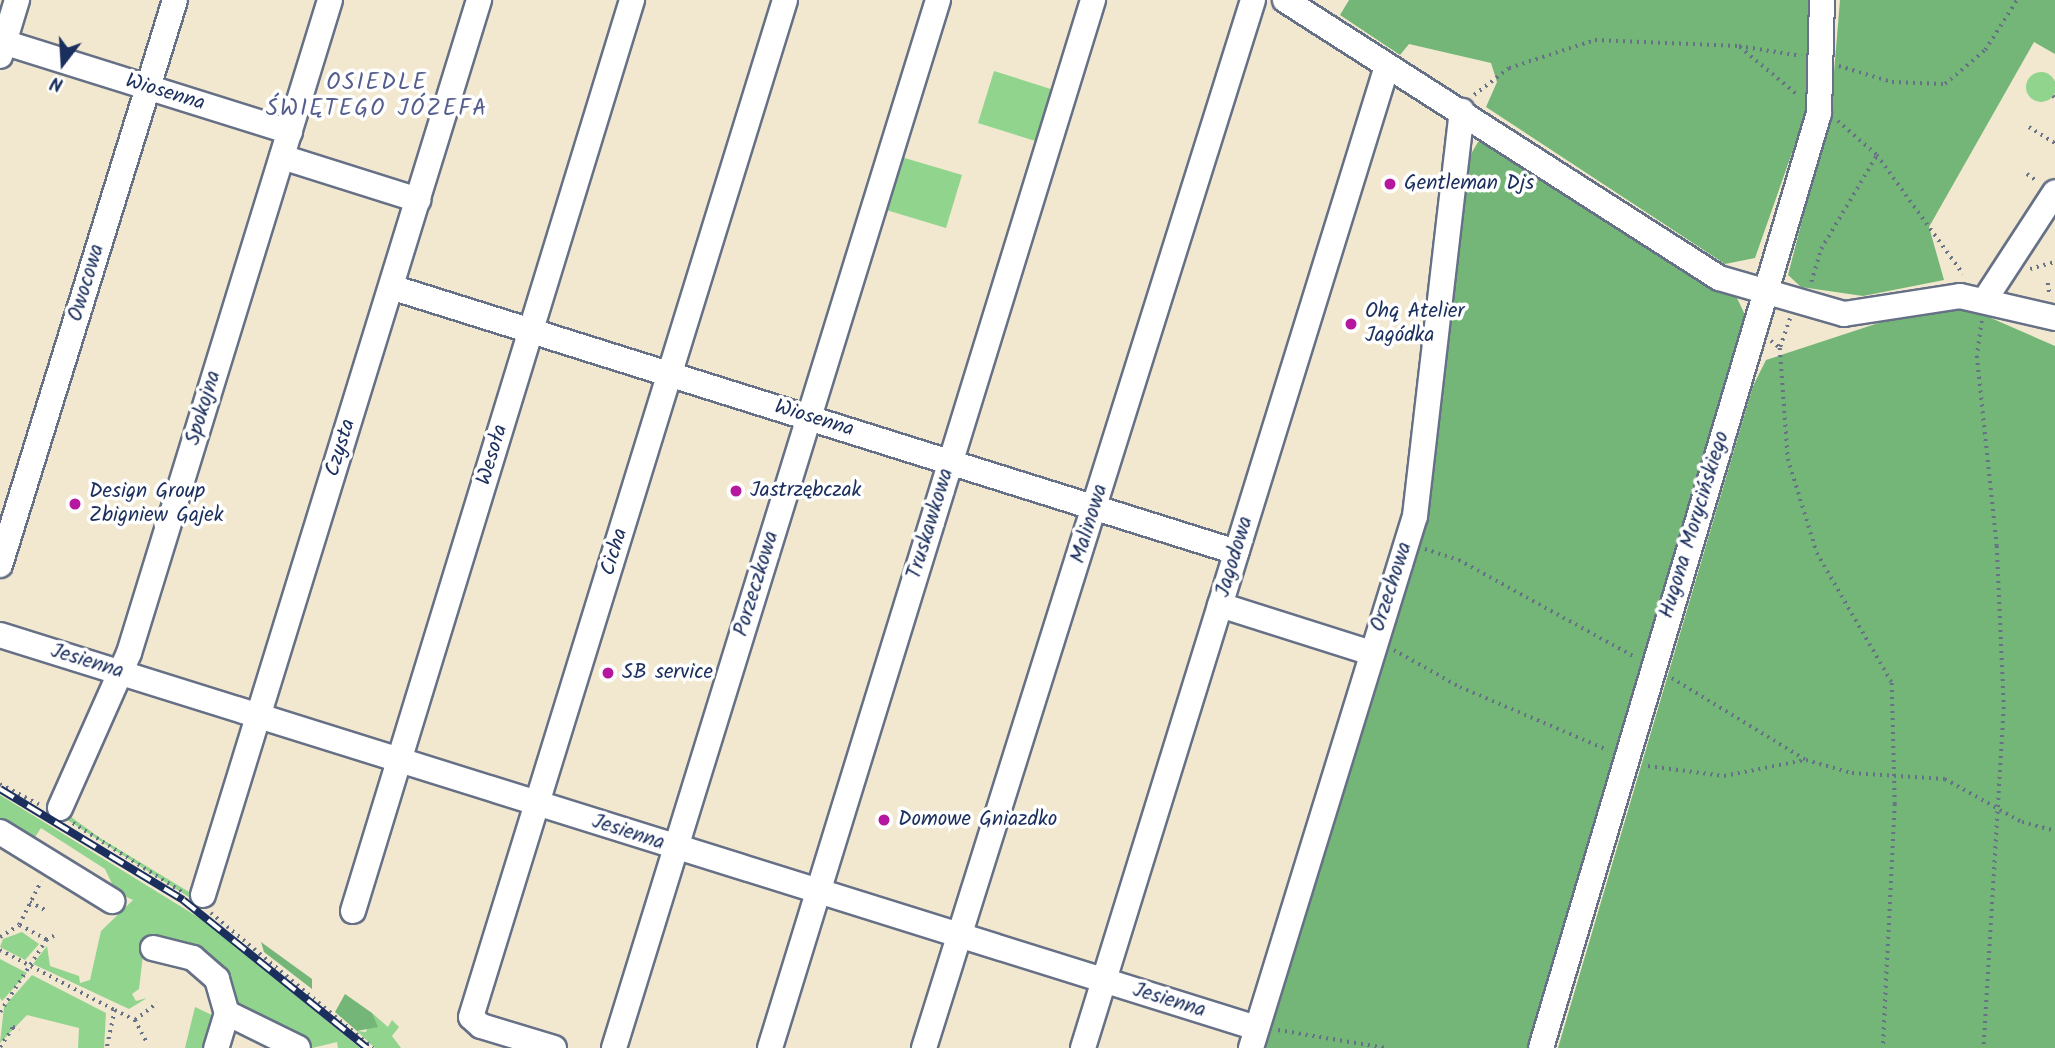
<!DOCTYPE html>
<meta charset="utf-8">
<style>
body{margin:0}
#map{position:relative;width:2055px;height:1048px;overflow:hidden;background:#f2e8cf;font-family:Kalam,sans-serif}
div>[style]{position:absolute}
.green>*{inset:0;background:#90d48d}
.round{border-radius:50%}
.forest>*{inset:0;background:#74b678}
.path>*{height:3.5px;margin-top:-1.75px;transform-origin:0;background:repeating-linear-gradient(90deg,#667086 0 2px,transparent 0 7px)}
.roads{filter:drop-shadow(2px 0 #667086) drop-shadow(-2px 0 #667086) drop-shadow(0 2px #667086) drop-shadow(0 -2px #667086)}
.minor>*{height:24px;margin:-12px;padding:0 12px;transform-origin:12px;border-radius:12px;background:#fff}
.rail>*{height:8px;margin-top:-4px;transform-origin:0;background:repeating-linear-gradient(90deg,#fff 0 16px,#1b2f5e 0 32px);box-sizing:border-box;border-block:2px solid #1b2f5e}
.dots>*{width:19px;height:19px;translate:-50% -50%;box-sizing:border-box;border:4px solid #fff;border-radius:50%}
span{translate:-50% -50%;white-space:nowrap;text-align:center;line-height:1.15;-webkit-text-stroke:7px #fff;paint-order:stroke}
.street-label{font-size:21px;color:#1b2f5e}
.poi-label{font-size:21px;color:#1b2f5e}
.left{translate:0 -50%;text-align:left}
.neighbourhood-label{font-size:23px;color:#545d8c;letter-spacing:2px}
.north{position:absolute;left:28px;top:28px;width:70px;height:70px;-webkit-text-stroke:5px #fff;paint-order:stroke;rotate:197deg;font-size:19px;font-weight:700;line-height:28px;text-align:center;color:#1b2f5e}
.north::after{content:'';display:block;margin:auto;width:24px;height:32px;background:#1b2f5e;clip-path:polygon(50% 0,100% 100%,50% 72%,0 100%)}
</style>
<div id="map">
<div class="green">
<div style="clip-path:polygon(994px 71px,1057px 91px,1042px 143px,978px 123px)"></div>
<div class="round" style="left:2026px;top:72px;width:30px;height:30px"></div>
<div style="clip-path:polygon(898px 156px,962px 175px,946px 228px,883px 209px)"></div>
<div style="clip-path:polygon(0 795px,206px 922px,360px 1048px,338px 1048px,337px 1042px,312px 1048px,243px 1012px,214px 962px,143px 955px,139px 989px,132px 994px,136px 1001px,147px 998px,129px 1009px,33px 964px,47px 946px,50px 966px,79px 976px,80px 983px,90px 980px,101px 931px,133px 900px,116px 892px,105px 869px,41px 828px,33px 840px,0 822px)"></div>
<div style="clip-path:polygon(67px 814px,100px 838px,209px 904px,206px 908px,61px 816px)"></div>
<div style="clip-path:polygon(22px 932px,39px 944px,25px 960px,0 947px,3px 939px)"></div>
<div style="clip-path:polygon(0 959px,27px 973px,2px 1001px,0 998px)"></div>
<div style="clip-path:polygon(32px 975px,106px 1013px,104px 1048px,78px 1048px,79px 1028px,27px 1015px,0 1043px,4px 1007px)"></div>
<div style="clip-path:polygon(195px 1007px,214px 1016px,212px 1048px,185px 1048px)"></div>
<div style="clip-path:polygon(372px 1013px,388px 1027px,392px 1020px,399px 1027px,392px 1036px,401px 1048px,375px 1048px,357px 1031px,366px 1032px)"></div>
</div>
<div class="forest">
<div style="clip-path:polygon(1349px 0,1815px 0,1806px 113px,1755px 258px,1725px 264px,1486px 107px,1497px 82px,1491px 63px,1409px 44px,1400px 55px,1340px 15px)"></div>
<div style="clip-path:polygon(1840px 0,2055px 0,2055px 54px,2034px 42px,1929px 227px,1944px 280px,1863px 296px,1801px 287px,1788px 275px,1831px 108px)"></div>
<div style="clip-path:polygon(1488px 139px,1736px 296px,1747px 319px,1531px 1048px,1259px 1048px,1425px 516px,1464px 166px,1478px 142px)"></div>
<div style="clip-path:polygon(1968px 308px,2055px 346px,2055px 1048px,1558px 1048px,1753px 386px,1766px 360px,1912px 312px)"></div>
<div style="clip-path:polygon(261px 942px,312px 979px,312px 989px,264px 952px)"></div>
<div style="clip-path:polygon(345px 994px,372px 1013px,378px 1027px,357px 1031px,335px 1012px)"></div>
</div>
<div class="path">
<div style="left:1740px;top:47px;width:77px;rotate:39.7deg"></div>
<div style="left:1839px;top:66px;width:55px;rotate:16.8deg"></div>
<div style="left:1892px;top:82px;width:53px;rotate:2.2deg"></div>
<div style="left:1945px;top:84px;width:52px;rotate:-40.4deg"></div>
<div style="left:1985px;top:50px;width:59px;rotate:-57.4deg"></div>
<div style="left:1474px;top:95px;width:44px;rotate:-37.6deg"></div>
<div style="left:1509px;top:68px;width:90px;rotate:-18deg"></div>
<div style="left:1595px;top:40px;width:144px;rotate:2.4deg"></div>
<div style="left:1739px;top:46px;width:63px;rotate:9.2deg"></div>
<div style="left:2053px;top:96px;width:3px;rotate:45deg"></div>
<div style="left:1838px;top:121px;width:52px;rotate:41.1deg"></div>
<div style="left:1877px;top:155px;width:147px;rotate:54.1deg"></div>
<div style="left:2029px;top:127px;width:31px;rotate:32deg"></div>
<div style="left:2027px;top:174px;width:12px;rotate:35deg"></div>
<div style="left:2030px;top:269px;width:26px;rotate:-16deg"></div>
<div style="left:1811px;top:282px;width:34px;rotate:-73deg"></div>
<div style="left:1821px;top:249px;width:109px;rotate:-59.2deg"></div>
<div style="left:2048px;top:283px;width:14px;rotate:82deg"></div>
<div style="left:1982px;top:321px;width:35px;rotate:98deg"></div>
<div style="left:1977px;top:356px;width:191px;rotate:84deg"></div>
<div style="left:1997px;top:546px;width:161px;rotate:87.5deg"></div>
<div style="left:2004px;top:707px;width:342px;rotate:93.4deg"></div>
<div style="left:1771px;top:341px;width:11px;rotate:38deg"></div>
<div style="left:1780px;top:348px;width:111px;rotate:85.9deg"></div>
<div style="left:1788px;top:459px;width:98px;rotate:72.9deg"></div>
<div style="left:1817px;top:553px;width:150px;rotate:60deg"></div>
<div style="left:1892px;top:683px;width:121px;rotate:88.6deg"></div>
<div style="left:1895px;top:804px;width:244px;rotate:92.8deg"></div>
<div style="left:1780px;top:347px;width:31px;rotate:-71deg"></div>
<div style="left:1425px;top:549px;width:36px;rotate:18deg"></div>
<div style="left:1459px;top:560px;width:201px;rotate:28.9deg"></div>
<div style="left:1394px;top:650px;width:76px;rotate:29.3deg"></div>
<div style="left:1460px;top:687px;width:161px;rotate:23.1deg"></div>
<div style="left:1672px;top:678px;width:157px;rotate:31.5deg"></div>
<div style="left:1806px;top:760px;width:48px;rotate:15.8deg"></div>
<div style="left:1852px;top:773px;width:93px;rotate:3.7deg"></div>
<div style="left:1945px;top:779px;width:88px;rotate:29.2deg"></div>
<div style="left:2022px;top:822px;width:34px;rotate:15deg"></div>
<div style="left:1648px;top:766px;width:77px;rotate:7.5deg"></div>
<div style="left:1724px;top:776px;width:83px;rotate:-11.2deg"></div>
<div style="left:0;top:784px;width:47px;rotate:27.6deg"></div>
<div style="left:73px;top:823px;width:129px;rotate:32.3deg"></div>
<div style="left:30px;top:902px;width:19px;rotate:28deg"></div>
<div style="left:211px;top:913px;width:211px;rotate:39.8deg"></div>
<div style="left:0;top:937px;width:22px;rotate:-32deg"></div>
<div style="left:19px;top:925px;width:49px;rotate:-63.4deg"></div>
<div style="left:46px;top:940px;width:13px;rotate:-29deg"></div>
<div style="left:0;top:950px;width:130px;rotate:27.6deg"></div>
<div style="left:115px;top:1010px;width:39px;rotate:102deg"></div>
<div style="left:115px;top:1010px;width:22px;rotate:27deg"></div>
<div style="left:135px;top:1020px;width:26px;rotate:62deg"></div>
<div style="left:0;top:1012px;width:85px;rotate:-57.4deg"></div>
<div style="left:46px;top:940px;width:31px;rotate:-151deg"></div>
<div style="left:135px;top:1020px;width:28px;rotate:-38deg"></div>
<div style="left:1278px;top:1030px;width:109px;rotate:9.5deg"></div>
<div style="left:0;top:1047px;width:24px;rotate:-57deg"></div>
<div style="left:13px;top:1027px;width:7px;rotate:16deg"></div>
</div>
<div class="roads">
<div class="minor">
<div style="left:1285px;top:0;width:515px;rotate:32.64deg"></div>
<div style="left:1719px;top:278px;width:130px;rotate:16.1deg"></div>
<div style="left:1844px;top:314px;width:117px;rotate:-8.8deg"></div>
<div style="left:1960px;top:296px;width:98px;rotate:13deg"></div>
<div style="left:0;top:41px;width:304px;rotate:17.4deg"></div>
<div style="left:0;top:56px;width:59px;rotate:-73.1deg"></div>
<div style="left:282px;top:157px;width:143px;rotate:17.5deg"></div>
<div style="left:391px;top:287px;width:886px;rotate:17.41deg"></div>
<div style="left:1986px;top:298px;width:126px;rotate:-56.9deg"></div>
<div style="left:0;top:565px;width:591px;rotate:-72.79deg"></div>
<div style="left:1220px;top:605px;width:158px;rotate:17.6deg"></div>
<div style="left:0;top:635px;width:1316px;rotate:17.37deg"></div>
<div style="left:60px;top:808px;width:170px;rotate:-66deg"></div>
<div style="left:129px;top:653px;width:683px;rotate:-72.89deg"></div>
<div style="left:0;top:832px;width:132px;rotate:31.6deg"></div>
<div style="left:203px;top:895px;width:937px;rotate:-72.86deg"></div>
<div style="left:353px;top:911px;width:953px;rotate:-72.97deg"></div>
<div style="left:153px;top:948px;width:41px;rotate:14deg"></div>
<div style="left:193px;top:958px;width:32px;rotate:41deg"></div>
<div style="left:217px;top:979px;width:35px;rotate:74deg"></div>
<div style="left:227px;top:1013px;width:37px;rotate:107deg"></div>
<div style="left:227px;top:1013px;width:79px;rotate:26.2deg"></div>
<div style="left:554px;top:1048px;width:76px;rotate:-163.2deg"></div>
<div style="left:481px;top:1026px;width:13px;rotate:-138deg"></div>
<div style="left:471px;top:1017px;width:1064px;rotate:-72.84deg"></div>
<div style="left:614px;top:1048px;width:1097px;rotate:-72.82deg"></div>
<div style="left:770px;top:1048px;width:1097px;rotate:-72.87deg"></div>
<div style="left:924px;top:1048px;width:1098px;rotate:-72.57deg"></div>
<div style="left:1083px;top:1048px;width:1028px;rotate:-72.8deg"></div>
<div style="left:1251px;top:1048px;width:557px;rotate:-72.87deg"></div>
<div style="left:1415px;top:516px;width:408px;rotate:-83.4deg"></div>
<div style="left:1541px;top:1048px;width:975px;rotate:-73.44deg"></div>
<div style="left:1819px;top:113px;width:113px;rotate:-88.5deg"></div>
</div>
</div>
<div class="rail">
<div style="left:0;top:789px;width:214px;rotate:31.2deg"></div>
<div style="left:183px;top:900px;width:236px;rotate:38.8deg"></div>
</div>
<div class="dots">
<div style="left:1390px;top:184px;background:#b5179e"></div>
<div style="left:1351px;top:324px;background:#b5179e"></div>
<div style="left:736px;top:491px;background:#b5179e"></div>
<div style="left:75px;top:504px;background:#b5179e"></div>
<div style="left:608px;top:673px;background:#b5179e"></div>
<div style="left:884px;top:820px;background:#b5179e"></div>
</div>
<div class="street-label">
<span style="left:165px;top:93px;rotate:17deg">Wiosenna</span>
<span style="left:87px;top:283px;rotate:-73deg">Owocowa</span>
<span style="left:204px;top:408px;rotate:-73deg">Spokojna</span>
<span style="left:814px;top:419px;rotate:17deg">Wiosenna</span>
<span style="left:341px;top:448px;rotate:-73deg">Czysta</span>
<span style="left:493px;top:455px;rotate:-73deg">Wesoła</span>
<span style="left:931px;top:524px;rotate:-73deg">Truskawkowa</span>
<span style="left:1090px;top:524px;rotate:-73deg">Malinowa</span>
<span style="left:1695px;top:525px;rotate:-73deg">Hugona Morycińskiego</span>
<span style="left:615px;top:552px;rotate:-73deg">Cicha</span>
<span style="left:1235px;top:557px;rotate:-73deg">Jagodowa</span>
<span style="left:757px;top:584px;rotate:-73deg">Porzeczkowa</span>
<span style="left:1392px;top:587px;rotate:-72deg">Orzechowa</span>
<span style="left:87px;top:662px;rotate:17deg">Jesienna</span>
<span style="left:628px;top:833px;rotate:18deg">Jesienna</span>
<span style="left:1169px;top:1001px;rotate:17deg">Jesienna</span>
</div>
<div class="poi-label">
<span class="left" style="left:1404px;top:184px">Gentleman Djs</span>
<span class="left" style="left:1365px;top:324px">Ohq Atelier<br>Jagódka</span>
<span class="left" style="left:750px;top:491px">Jastrzębczak</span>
<span class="left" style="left:89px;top:504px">Design Group<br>Zbigniew Gajek</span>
<span class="left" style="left:622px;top:673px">SB service</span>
<span class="left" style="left:898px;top:820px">Domowe Gniazdko</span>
</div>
<div class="neighbourhood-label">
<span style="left:377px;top:96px">OSIEDLE<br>ŚWIĘTEGO JÓZEFA</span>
</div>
<div class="north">N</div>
</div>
